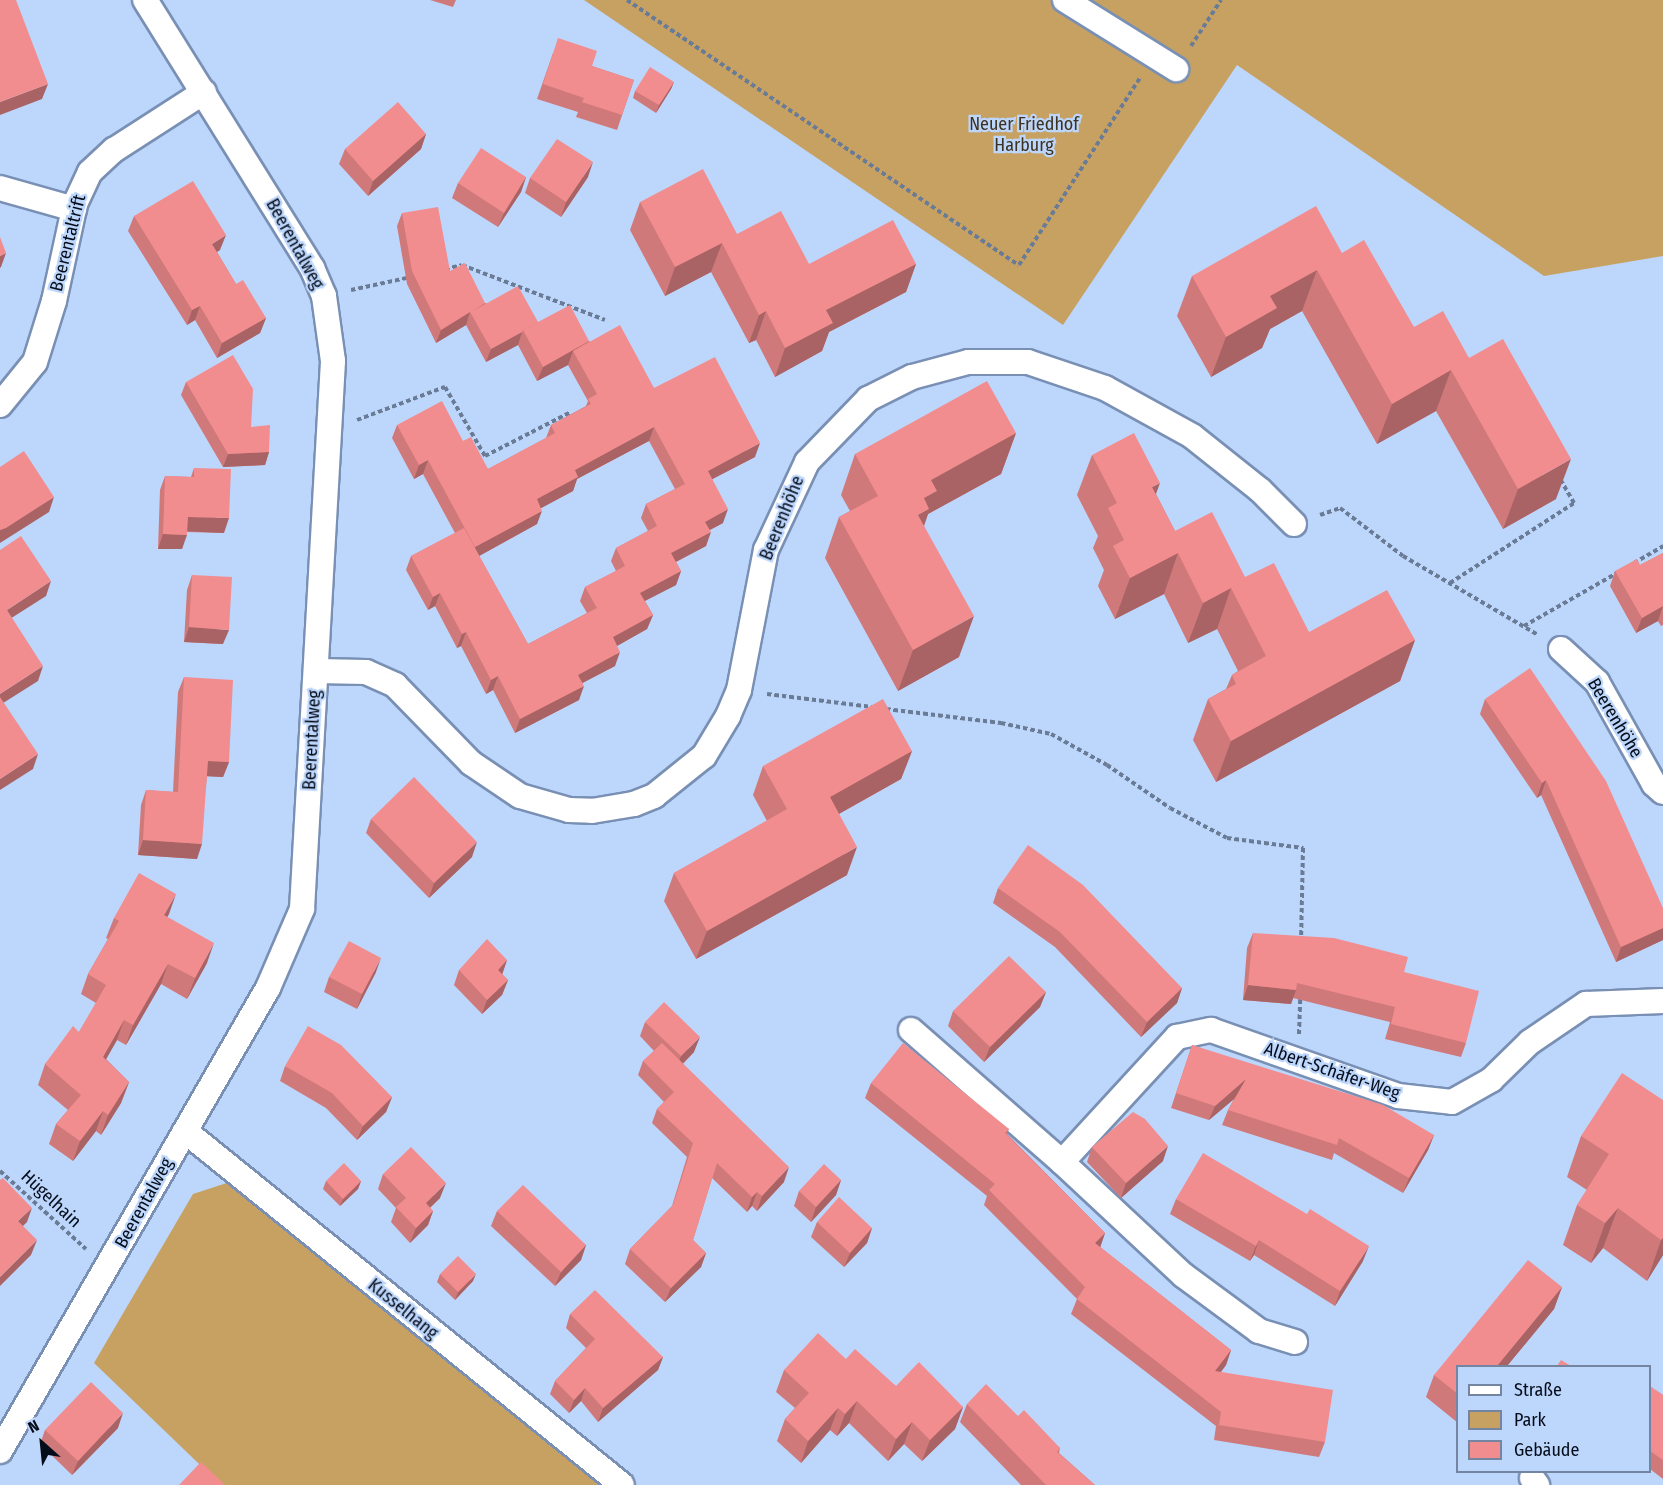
<!DOCTYPE html>
<meta charset="utf-8">
<style>
body{margin:0}
#map{position:relative;width:1663px;height:1485px;overflow:hidden;background:#bdd6fc;font-family:"Fira Sans Condensed",sans-serif}
div>[style]{position:absolute}
.green>*{inset:0;background:#c7a161}
.path>*{height:4px;margin-top:-2px;transform-origin:0;background:repeating-linear-gradient(90deg,#6a7b96 0 4.5px,transparent 0 7.5px)}
.roads{filter:drop-shadow(2px 0 #7990b4) drop-shadow(-2px 0 #7990b4) drop-shadow(0 2px #7990b4) drop-shadow(0 -2px #7990b4)}
.street>*{height:24px;margin:-12px;padding:0 12px;transform-origin:12px;border-radius:12px;background:#fff}
.wall>*{inset:0;background:#d0797b}
.shaded-wall>*{inset:0;background:#a96364}
.building>*{inset:0;background:#f28d8f}
span{translate:-50% -50%;white-space:nowrap;text-align:center;line-height:1.15;-webkit-text-stroke:4.5px #bdd6fc;paint-order:stroke}
.park-label{font-size:18px;color:#3e321e}
.street-label{font-size:18px;color:#050c19}
.legend{position:absolute;left:1456px;top:1365px;width:195px;height:108px;box-sizing:border-box;background:#bdd6fc;border:2px solid #7385a1;margin:0;padding:8px 10px;list-style:none;font-size:18px;color:#050c19}
.legend li{display:flex;align-items:center;gap:12px;height:30px}
.legend b{width:30px;border:2px solid #7385a1}
.north{position:absolute;left:12px;top:1413px;width:60px;height:60px;-webkit-text-stroke:4px #bdd6fc;paint-order:stroke;rotate:333deg;font-size:16px;font-weight:700;line-height:24px;text-align:center;color:#050c19}
.north::after{content:'';display:block;margin:auto;width:21px;height:27px;background:#050c19;clip-path:polygon(50% 0,100% 100%,50% 72%,0 100%)}
</style>
<div id="map">
<div class="green">
<div style="clip-path:polygon(584px 0,1663px 0,1663px 256px,1544px 276px,1237px 65px,1063px 325px)"></div>
<div style="clip-path:polygon(242px 1178px,622px 1485px,221px 1485px,94px 1363px,193px 1194px)"></div>
</div>
<div class="path">
<div style="left:627px;top:0;width:473px;rotate:34.1deg"></div>
<div style="left:1019px;top:265px;width:223px;rotate:-57.1deg"></div>
<div style="left:1191px;top:46px;width:55px;rotate:-56.9deg"></div>
<div style="left:445px;top:269px;width:17px;rotate:-13deg"></div>
<div style="left:462px;top:265px;width:153px;rotate:21deg"></div>
<div style="left:351px;top:290px;width:61px;rotate:-12.2deg"></div>
<div style="left:357px;top:420px;width:94px;rotate:-20.6deg"></div>
<div style="left:445px;top:387px;width:80px;rotate:59.9deg"></div>
<div style="left:485px;top:456px;width:97px;rotate:-27.1deg"></div>
<div style="left:1320px;top:515px;width:21px;rotate:-19deg"></div>
<div style="left:1340px;top:508px;width:79px;rotate:37.3deg"></div>
<div style="left:1403px;top:556px;width:156px;rotate:30.3deg"></div>
<div style="left:1634px;top:563px;width:34px;rotate:-30deg"></div>
<div style="left:1450px;top:583px;width:148px;rotate:-32.8deg"></div>
<div style="left:1574px;top:503px;width:28px;rotate:-120deg"></div>
<div style="left:1524px;top:626px;width:107px;rotate:-29.7deg"></div>
<div style="left:767px;top:694px;width:106px;rotate:7.1deg"></div>
<div style="left:886px;top:709px;width:116px;rotate:6.9deg"></div>
<div style="left:1001px;top:723px;width:51px;rotate:12.4deg"></div>
<div style="left:1051px;top:734px;width:64px;rotate:29deg"></div>
<div style="left:1107px;top:765px;width:76px;rotate:34.3deg"></div>
<div style="left:1170px;top:808px;width:64px;rotate:27.8deg"></div>
<div style="left:1227px;top:838px;width:77px;rotate:7.5deg"></div>
<div style="left:1303px;top:848px;width:93px;rotate:91.2deg"></div>
<div style="left:1299px;top:1034px;width:37px;rotate:-88deg"></div>
<div style="left:0;top:1171px;width:116px;rotate:42.2deg"></div>
</div>
<div class="roads">
<div class="street">
<div style="left:1065px;top:0;width:131px;rotate:31.9deg"></div>
<div style="left:0;top:188px;width:77px;rotate:15.8deg"></div>
<div style="left:0;top:405px;width:55px;rotate:-50.9deg"></div>
<div style="left:35px;top:362px;width:64px;rotate:-72.7deg"></div>
<div style="left:54px;top:301px;width:99px;rotate:-77.8deg"></div>
<div style="left:75px;top:204px;width:35px;rotate:-65deg"></div>
<div style="left:90px;top:172px;width:33px;rotate:-43deg"></div>
<div style="left:114px;top:150px;width:107px;rotate:-32.8deg"></div>
<div style="left:1561px;top:649px;width:49px;rotate:42.5deg"></div>
<div style="left:1597px;top:682px;width:117px;rotate:60.8deg"></div>
<div style="left:1654px;top:784px;width:12px;rotate:42deg"></div>
<div style="left:317px;top:671px;width:49px;rotate:1.2deg"></div>
<div style="left:366px;top:672px;width:32px;rotate:24deg"></div>
<div style="left:395px;top:685px;width:109px;rotate:45.7deg"></div>
<div style="left:471px;top:763px;width:59px;rotate:34deg"></div>
<div style="left:520px;top:796px;width:51px;rotate:15.9deg"></div>
<div style="left:569px;top:810px;width:23px;rotate:2deg"></div>
<div style="left:592px;top:811px;width:43px;rotate:-9.5deg"></div>
<div style="left:634px;top:804px;width:22px;rotate:-22deg"></div>
<div style="left:654px;top:796px;width:64px;rotate:-38.7deg"></div>
<div style="left:704px;top:756px;width:47px;rotate:-59deg"></div>
<div style="left:728px;top:716px;width:28px;rotate:-67deg"></div>
<div style="left:739px;top:690px;width:143px;rotate:-79.1deg"></div>
<div style="left:766px;top:550px;width:97px;rotate:-65deg"></div>
<div style="left:807px;top:462px;width:88px;rotate:-45.9deg"></div>
<div style="left:868px;top:399px;width:49px;rotate:-26.6deg"></div>
<div style="left:912px;top:377px;width:58px;rotate:-15deg"></div>
<div style="left:968px;top:362px;width:60px"></div>
<div style="left:1028px;top:362px;width:81px;rotate:18.7deg"></div>
<div style="left:1105px;top:388px;width:99px;rotate:28.9deg"></div>
<div style="left:1192px;top:436px;width:87px;rotate:38.5deg"></div>
<div style="left:1260px;top:490px;width:48px;rotate:45deg"></div>
<div style="left:911px;top:1030px;width:201px;rotate:41.2deg"></div>
<div style="left:185px;top:1131px;width:562px;rotate:39.01deg"></div>
<div style="left:1295px;top:1342px;width:38px;rotate:-163deg"></div>
<div style="left:1259px;top:1331px;width:94px;rotate:-143.6deg"></div>
<div style="left:1183px;top:1275px;width:166px;rotate:-137deg"></div>
<div style="left:1062px;top:1162px;width:170px;rotate:-47.4deg"></div>
<div style="left:1177px;top:1037px;width:35px;rotate:-12deg"></div>
<div style="left:1211px;top:1030px;width:198px;rotate:19.4deg"></div>
<div style="left:1398px;top:1096px;width:54px;rotate:6.3deg"></div>
<div style="left:1452px;top:1102px;width:45px;rotate:-29.4deg"></div>
<div style="left:1491px;top:1080px;width:54px;rotate:-44.3deg"></div>
<div style="left:1530px;top:1042px;width:68px;rotate:-34.2deg"></div>
<div style="left:1586px;top:1004px;width:77px;rotate:-2.2deg"></div>
<div style="left:0;top:1451px;width:535px;rotate:-59.94deg"></div>
<div style="left:268px;top:988px;width:86px;rotate:-66.7deg"></div>
<div style="left:302px;top:909px;width:549px;rotate:-86.76deg"></div>
<div style="left:333px;top:361px;width:66px;rotate:-97.9deg"></div>
<div style="left:324px;top:296px;width:30px;rotate:-113deg"></div>
<div style="left:312px;top:268px;width:316px;rotate:-121.9deg"></div>
<div style="left:1532px;top:1478px;width:9px;rotate:54deg"></div>
</div>
</div>
<div class="wall">
<div style="clip-path:polygon(430px 0,456px 0,453px 7px)"></div>
<div style="clip-path:polygon(553px 53px,634px 80px,617px 130px,576px 117px,578px 112px,537px 99px)"></div>
<div style="clip-path:polygon(674px 82px,671px 89px,656px 113px,633px 98px,635px 91px)"></div>
<div style="clip-path:polygon(426px 134px,421px 149px,368px 196px,339px 164px,345px 149px)"></div>
<div style="clip-path:polygon(526px 177px,521px 192px,498px 227px,452px 198px,458px 183px)"></div>
<div style="clip-path:polygon(588px 177px,561px 217px,525px 193px,530px 178px)"></div>
<div style="clip-path:polygon(640px 202px,737px 234px,809px 264px,916px 264px,906px 292px,829px 332px,822px 351px,775px 377px,756px 340px,749px 343px,711px 272px,665px 296px,630px 230px)"></div>
<div style="clip-path:polygon(evenodd,402px 213px,450px 271px,485px 303px,589px 341px,654px 388px,755px 457px,712px 479px,723px 523px,710px 530px,706px 546px,676px 562px,681px 571px,676px 585px,645px 601px,653px 615px,647px 629px,617px 646px,615px 666px,582px 683px,579px 700px,515px 733px,493px 690px,486px 694px,461px 646px,457px 648px,435px 606px,428px 610px,406px 570px,411px 556px,455px 533px,423px 474px,414px 479px,392px 438px,397px 425px,463px 441px,488px 469px,546px 438px,551px 425px,586px 406px,588px 401px,568px 365px,537px 381px,518px 345px,486px 362px,466px 325px,436px 343px,407px 284px,397px 226px,402px 213px,649px 441px,675px 489px,646px 504px,641px 518px,648px 531px,616px 548px,611px 561px,616px 571px,585px 587px,580px 601px,587px 613px,528px 644px,479px 556px,537px 524px,541px 508px,573px 491px,577px 479px,649px 441px)"></div>
<div style="clip-path:polygon(134px 216px,220px 250px,217px 252px,236px 284px,266px 318px,260px 333px,217px 358px,195px 320px,187px 325px,128px 231px)"></div>
<div style="clip-path:polygon(1342px 253px,1414px 327px,1469px 358px,1556px 499px,1503px 529px,1436px 411px,1377px 444px,1302px 311px,1270px 329px,1262px 348px,1211px 377px,1177px 316px,1192px 276px)"></div>
<div style="clip-path:polygon(186px 382px,251px 427px,269px 452px,265px 465px,223px 467px,181px 395px)"></div>
<div style="clip-path:polygon(1016px 433px,1001px 474px,928px 514px,924px 526px,959px 657px,898px 691px,825px 558px,839px 517px,850px 511px,841px 495px,855px 454px)"></div>
<div style="clip-path:polygon(1092px 455px,1156px 494px,1175px 531px,1245px 577px,1309px 632px,1415px 640px,1400px 681px,1216px 782px,1193px 740px,1208px 699px,1226px 689px,1232px 675px,1238px 671px,1217px 629px,1188px 643px,1164px 594px,1115px 619px,1098px 586px,1104px 570px,1093px 548px,1098px 536px,1077px 495px)"></div>
<div style="clip-path:polygon(194px 468px,224px 533px,187px 532px,182px 549px,158px 549px,160px 490px,165px 476px,191px 477px)"></div>
<div style="clip-path:polygon(1663px 553px,1663px 625px,1661px 626px,1658px 621px,1636px 633px,1610px 586px,1615px 571px,1640px 565px)"></div>
<div style="clip-path:polygon(192px 575px,223px 644px,184px 642px,187px 590px)"></div>
<div style="clip-path:polygon(184px 677px,229px 762px,223px 777px,207px 776px,197px 859px,138px 855px,141px 805px,146px 790px,173px 792px,178px 692px)"></div>
<div style="clip-path:polygon(1485px 699px,1663px 908px,1663px 940px,1616px 962px,1541px 795px,1537px 798px,1480px 714px)"></div>
<div style="clip-path:polygon(912px 751px,901px 779px,839px 814px,847px 875px,696px 959px,664px 901px,674px 873px,767px 821px,753px 795px,763px 766px)"></div>
<div style="clip-path:polygon(371px 819px,472px 857px,429px 898px,366px 833px)"></div>
<div style="clip-path:polygon(998px 888px,1182px 988px,1177px 1003px,1141px 1037px,1055px 947px,993px 903px)"></div>
<div style="clip-path:polygon(169px 914px,167px 917px,207px 963px,187px 999px,161px 984px,126px 1045px,117px 1040px,106px 1059px,129px 1082px,121px 1103px,101px 1135px,96px 1131px,73px 1161px,49px 1144px,56px 1124px,68px 1110px,38px 1085px,45px 1064px,79px 1032px,96px 1003px,81px 994px,88px 974px,108px 939px,106px 938px,114px 918px)"></div>
<div style="clip-path:polygon(1253px 933px,1404px 972px,1466px 1043px,1461px 1057px,1385px 1039px,1390px 1022px,1293px 998px,1291px 1004px,1243px 1000px,1247px 948px)"></div>
<div style="clip-path:polygon(507px 960px,502px 974px,508px 980px,502px 995px,482px 1014px,454px 985px,459px 970px)"></div>
<div style="clip-path:polygon(376px 972px,357px 1009px,324px 992px,329px 977px)"></div>
<div style="clip-path:polygon(1046px 992px,1040px 1007px,984px 1062px,948px 1026px,953px 1011px)"></div>
<div style="clip-path:polygon(645px 1022px,694px 1052px,683px 1064px,784px 1182px,757px 1211px,752px 1206px,747px 1212px,712px 1178px,693px 1240px,706px 1253px,701px 1267px,665px 1302px,625px 1264px,630px 1249px,672px 1206px,687px 1157px,652px 1123px,657px 1109px,664px 1102px,638px 1075px,643px 1061px,654px 1051px,640px 1036px)"></div>
<div style="clip-path:polygon(1192px 1045px,1434px 1135px,1428px 1150px,1403px 1193px,1334px 1153px,1332px 1160px,1222px 1125px,1228px 1110px,1234px 1099px,1209px 1120px,1171px 1108px)"></div>
<div style="clip-path:polygon(285px 1066px,392px 1097px,386px 1112px,357px 1140px,326px 1108px,280px 1081px)"></div>
<div style="clip-path:polygon(871px 1083px,1009px 1129px,1007px 1134px,1105px 1233px,1100px 1247px,1231px 1350px,1226px 1365px,1221px 1372px,1325px 1442px,1319px 1457px,1214px 1440px,1216px 1426px,1071px 1314px,1077px 1299px,984px 1205px,987px 1196px,865px 1098px)"></div>
<div style="clip-path:polygon(1663px 1100px,1663px 1255px,1647px 1281px,1603px 1248px,1591px 1263px,1563px 1245px,1577px 1205px,1587px 1190px,1567px 1177px,1581px 1136px)"></div>
<div style="clip-path:polygon(1092px 1147px,1163px 1161px,1121px 1198px,1087px 1162px)"></div>
<div style="clip-path:polygon(383px 1174px,440px 1198px,430px 1208px,433px 1211px,428px 1225px,410px 1243px,391px 1222px,396px 1208px,378px 1189px)"></div>
<div style="clip-path:polygon(841px 1180px,836px 1195px,811px 1222px,794px 1206px,799px 1191px)"></div>
<div style="clip-path:polygon(326px 1181px,361px 1181px,358px 1189px,340px 1206px,323px 1189px)"></div>
<div style="clip-path:polygon(1176px 1199px,1363px 1261px,1335px 1306px,1254px 1255px,1250px 1261px,1170px 1214px)"></div>
<div style="clip-path:polygon(497px 1211px,586px 1245px,581px 1260px,555px 1286px,491px 1226px)"></div>
<div style="clip-path:polygon(817px 1222px,872px 1228px,867px 1243px,844px 1267px,811px 1237px)"></div>
<div style="clip-path:polygon(440px 1274px,473px 1281px,455px 1300px,437px 1282px)"></div>
<div style="clip-path:polygon(1562px 1287px,1554px 1309px,1507px 1366px,1458px 1366px,1458px 1423px,1426px 1397px,1434px 1375px)"></div>
<div style="clip-path:polygon(570px 1314px,663px 1357px,658px 1370px,598px 1422px,581px 1401px,569px 1413px,550px 1394px,555px 1381px,586px 1348px,566px 1328px)"></div>
<div style="clip-path:polygon(846px 1359px,896px 1386px,963px 1407px,955px 1429px,922px 1461px,904px 1444px,888px 1461px,849px 1423px,837px 1436px,830px 1430px,801px 1463px,777px 1441px,785px 1419px,795px 1408px,776px 1392px,784px 1370px)"></div>
<div style="clip-path:polygon(1650px 1387px,1663px 1395px,1663px 1479px,1650px 1469px)"></div>
<div style="clip-path:polygon(967px 1404px,1018px 1416px,1060px 1448px,1059px 1453px,1095px 1485px,1021px 1485px,960px 1422px)"></div>
<div style="clip-path:polygon(118px 1428px,72px 1475px,40px 1444px,45px 1430px)"></div>
</div>
<div class="shaded-wall">
<div style="clip-path:polygon(674px 82px,671px 89px,656px 113px,659px 105px)"></div>
<div style="clip-path:polygon(48px 84px,42px 99px,0 115px,0 102px)"></div>
<div style="clip-path:polygon(426px 134px,421px 149px,368px 196px,373px 181px)"></div>
<div style="clip-path:polygon(593px 162px,588px 177px,561px 217px,566px 202px)"></div>
<div style="clip-path:polygon(526px 177px,521px 192px,498px 227px,504px 213px)"></div>
<div style="clip-path:polygon(226px 235px,220px 250px,207px 258px,212px 244px)"></div>
<div style="clip-path:polygon(722px 243px,711px 272px,665px 296px,675px 267px)"></div>
<div style="clip-path:polygon(6px 253px,1px 267px,0 268px,0 256px)"></div>
<div style="clip-path:polygon(916px 264px,906px 292px,829px 332px,822px 351px,775px 377px,785px 348px,826px 310px)"></div>
<div style="clip-path:polygon(1317px 270px,1302px 311px,1270px 329px,1262px 348px,1211px 377px,1226px 337px,1270px 296px)"></div>
<div style="clip-path:polygon(200px 306px,195px 320px,187px 325px,192px 310px)"></div>
<div style="clip-path:polygon(766px 311px,756px 340px,749px 343px,759px 315px)"></div>
<div style="clip-path:polygon(470px 312px,466px 325px,436px 343px,441px 330px)"></div>
<div style="clip-path:polygon(266px 318px,260px 333px,217px 358px,222px 343px)"></div>
<div style="clip-path:polygon(522px 332px,518px 345px,486px 362px,491px 349px)"></div>
<div style="clip-path:polygon(589px 341px,573px 351px,568px 365px,537px 381px,543px 367px)"></div>
<div style="clip-path:polygon(1451px 370px,1436px 411px,1377px 444px,1392px 404px)"></div>
<div style="clip-path:polygon(654px 427px,649px 441px,577px 479px,573px 491px,532px 513px,537px 499px,575px 470px)"></div>
<div style="clip-path:polygon(1016px 433px,1001px 474px,928px 514px,922px 531px,903px 556px,924px 498px,931px 480px)"></div>
<div style="clip-path:polygon(760px 443px,755px 457px,703px 484px,708px 471px)"></div>
<div style="clip-path:polygon(269px 452px,265px 465px,223px 467px,228px 454px)"></div>
<div style="clip-path:polygon(1571px 459px,1556px 499px,1503px 529px,1518px 489px)"></div>
<div style="clip-path:polygon(428px 460px,423px 474px,414px 479px,419px 465px)"></div>
<div style="clip-path:polygon(1160px 483px,1145px 524px,1152px 487px)"></div>
<div style="clip-path:polygon(54px 497px,49px 512px,0 543px,0 530px)"></div>
<div style="clip-path:polygon(728px 509px,723px 523px,700px 535px,705px 522px)"></div>
<div style="clip-path:polygon(542px 511px,537px 524px,470px 561px,475px 547px)"></div>
<div style="clip-path:polygon(188px 517px,229px 518px,224px 533px,182px 531px)"></div>
<div style="clip-path:polygon(711px 532px,706px 546px,666px 567px,671px 553px)"></div>
<div style="clip-path:polygon(163px 534px,187px 535px,182px 549px,158px 549px)"></div>
<div style="clip-path:polygon(1178px 553px,1164px 594px,1115px 619px,1130px 578px)"></div>
<div style="clip-path:polygon(681px 571px,676px 585px,635px 606px,640px 593px)"></div>
<div style="clip-path:polygon(51px 581px,46px 596px,2px 624px,7px 610px)"></div>
<div style="clip-path:polygon(1231px 588px,1217px 629px,1188px 643px,1203px 603px)"></div>
<div style="clip-path:polygon(440px 593px,435px 606px,428px 610px,433px 597px)"></div>
<div style="clip-path:polygon(1663px 606px,1658px 621px,1636px 633px,1642px 618px)"></div>
<div style="clip-path:polygon(653px 615px,647px 629px,608px 651px,613px 637px)"></div>
<div style="clip-path:polygon(974px 616px,959px 657px,898px 691px,913px 650px)"></div>
<div style="clip-path:polygon(189px 627px,229px 630px,223px 644px,184px 642px)"></div>
<div style="clip-path:polygon(466px 632px,461px 646px,457px 648px,462px 634px)"></div>
<div style="clip-path:polygon(1415px 640px,1400px 681px,1216px 782px,1231px 741px)"></div>
<div style="clip-path:polygon(620px 652px,615px 666px,573px 688px,578px 675px)"></div>
<div style="clip-path:polygon(43px 666px,38px 681px,0 705px,0 694px)"></div>
<div style="clip-path:polygon(498px 676px,493px 690px,486px 694px,491px 680px)"></div>
<div style="clip-path:polygon(584px 686px,579px 700px,515px 733px,520px 719px)"></div>
<div style="clip-path:polygon(912px 751px,901px 779px,819px 825px,830px 797px)"></div>
<div style="clip-path:polygon(38px 754px,33px 769px,0 790px,0 779px)"></div>
<div style="clip-path:polygon(208px 761px,229px 762px,223px 777px,202px 776px)"></div>
<div style="clip-path:polygon(1546px 780px,1541px 795px,1537px 798px,1542px 783px)"></div>
<div style="clip-path:polygon(143px 840px,202px 844px,197px 859px,138px 855px)"></div>
<div style="clip-path:polygon(477px 842px,472px 857px,429px 898px,434px 883px)"></div>
<div style="clip-path:polygon(857px 847px,847px 875px,696px 959px,707px 931px)"></div>
<div style="clip-path:polygon(176px 894px,169px 914px,157px 935px,164px 915px)"></div>
<div style="clip-path:polygon(1663px 928px,1663px 940px,1616px 962px,1621px 947px)"></div>
<div style="clip-path:polygon(214px 943px,207px 963px,187px 999px,195px 978px)"></div>
<div style="clip-path:polygon(381px 958px,376px 972px,357px 1009px,362px 994px)"></div>
<div style="clip-path:polygon(507px 960px,502px 975px,498px 970px)"></div>
<div style="clip-path:polygon(168px 964px,161px 984px,126px 1045px,133px 1025px)"></div>
<div style="clip-path:polygon(508px 980px,502px 995px,482px 1014px,487px 1000px)"></div>
<div style="clip-path:polygon(1248px 985px,1296px 990px,1291px 1004px,1243px 1000px)"></div>
<div style="clip-path:polygon(1182px 988px,1177px 1003px,1141px 1037px,1147px 1022px)"></div>
<div style="clip-path:polygon(1046px 992px,1040px 1007px,984px 1062px,990px 1047px)"></div>
<div style="clip-path:polygon(124px 1020px,117px 1040px,96px 1077px,103px 1057px)"></div>
<div style="clip-path:polygon(700px 1037px,694px 1052px,675px 1071px,681px 1056px)"></div>
<div style="clip-path:polygon(1246px 1079px,1240px 1094px,1209px 1120px,1215px 1106px)"></div>
<div style="clip-path:polygon(129px 1082px,121px 1103px,101px 1135px,108px 1115px)"></div>
<div style="clip-path:polygon(392px 1097px,386px 1112px,357px 1140px,363px 1126px)"></div>
<div style="clip-path:polygon(103px 1111px,96px 1131px,73px 1161px,80px 1141px)"></div>
<div style="clip-path:polygon(1434px 1135px,1428px 1150px,1403px 1193px,1409px 1178px)"></div>
<div style="clip-path:polygon(1168px 1146px,1163px 1161px,1121px 1198px,1126px 1183px)"></div>
<div style="clip-path:polygon(789px 1167px,784px 1182px,757px 1211px,762px 1196px)"></div>
<div style="clip-path:polygon(841px 1180px,836px 1195px,811px 1222px,816px 1207px)"></div>
<div style="clip-path:polygon(361px 1181px,358px 1189px,340px 1206px,343px 1199px)"></div>
<div style="clip-path:polygon(446px 1183px,440px 1198px,420px 1217px,426px 1203px)"></div>
<div style="clip-path:polygon(757px 1192px,752px 1206px,747px 1212px,752px 1197px)"></div>
<div style="clip-path:polygon(32px 1208px,27px 1222px,13px 1236px,18px 1221px)"></div>
<div style="clip-path:polygon(1618px 1208px,1603px 1248px,1591px 1263px,1605px 1223px)"></div>
<div style="clip-path:polygon(433px 1211px,428px 1225px,410px 1243px,416px 1228px)"></div>
<div style="clip-path:polygon(872px 1228px,867px 1243px,844px 1267px,850px 1253px)"></div>
<div style="clip-path:polygon(1105px 1233px,1100px 1248px,1095px 1243px)"></div>
<div style="clip-path:polygon(1663px 1238px,1663px 1255px,1647px 1281px,1661px 1240px)"></div>
<div style="clip-path:polygon(37px 1240px,31px 1255px,0 1286px,0 1277px)"></div>
<div style="clip-path:polygon(1259px 1240px,1254px 1255px,1250px 1261px,1256px 1246px)"></div>
<div style="clip-path:polygon(586px 1245px,581px 1260px,555px 1286px,561px 1272px)"></div>
<div style="clip-path:polygon(1369px 1246px,1363px 1261px,1335px 1306px,1340px 1291px)"></div>
<div style="clip-path:polygon(706px 1253px,701px 1267px,665px 1302px,671px 1288px)"></div>
<div style="clip-path:polygon(476px 1274px,473px 1281px,455px 1300px,458px 1292px)"></div>
<div style="clip-path:polygon(1562px 1287px,1554px 1309px,1507px 1366px,1497px 1366px)"></div>
<div style="clip-path:polygon(1231px 1350px,1226px 1365px,1210px 1386px,1215px 1371px)"></div>
<div style="clip-path:polygon(663px 1357px,658px 1370px,598px 1422px,603px 1408px)"></div>
<div style="clip-path:polygon(585px 1388px,581px 1401px,569px 1413px,574px 1400px)"></div>
<div style="clip-path:polygon(857px 1401px,849px 1423px,837px 1436px,845px 1414px)"></div>
<div style="clip-path:polygon(963px 1407px,955px 1429px,922px 1461px,930px 1440px)"></div>
<div style="clip-path:polygon(838px 1408px,830px 1430px,801px 1463px,808px 1441px)"></div>
<div style="clip-path:polygon(123px 1413px,118px 1428px,72px 1475px,78px 1461px)"></div>
<div style="clip-path:polygon(912px 1422px,904px 1444px,888px 1461px,896px 1439px)"></div>
</div>
<div class="building">
<div style="clip-path:polygon(0 0,16px 0,48px 84px,0 102px)"></div>
<div style="clip-path:polygon(558px 38px,597px 51px,592px 66px,634px 80px,622px 115px,582px 102px,584px 98px,543px 84px)"></div>
<div style="clip-path:polygon(650px 67px,674px 82px,659px 105px,635px 91px)"></div>
<div style="clip-path:polygon(398px 102px,426px 134px,373px 181px,345px 149px)"></div>
<div style="clip-path:polygon(557px 139px,593px 162px,566px 202px,530px 178px)"></div>
<div style="clip-path:polygon(481px 148px,526px 177px,504px 213px,458px 183px)"></div>
<div style="clip-path:polygon(703px 169px,737px 234px,781px 211px,809px 264px,893px 220px,916px 264px,826px 310px,833px 323px,785px 348px,766px 311px,759px 315px,722px 243px,675px 267px,640px 202px)"></div>
<div style="clip-path:polygon(193px 181px,226px 235px,212px 244px,236px 284px,243px 280px,266px 318px,222px 343px,200px 306px,192px 310px,134px 216px)"></div>
<div style="clip-path:polygon(1316px 206px,1342px 253px,1364px 240px,1414px 327px,1443px 311px,1469px 358px,1503px 339px,1571px 459px,1518px 489px,1451px 370px,1392px 404px,1317px 270px,1270px 296px,1277px 308px,1226px 337px,1192px 276px)"></div>
<div style="clip-path:polygon(438px 207px,450px 271px,465px 263px,485px 303px,471px 312px,518px 286px,538px 322px,523px 330px,522px 332px,491px 349px,470px 312px,441px 330px,412px 271px,402px 213px)"></div>
<div style="clip-path:polygon(0 237px,6px 253px,0 256px)"></div>
<div style="clip-path:polygon(570px 305px,589px 341px,543px 367px,523px 330px)"></div>
<div style="clip-path:polygon(620px 325px,654px 388px,715px 357px,760px 443px,708px 471px,728px 509px,705px 522px,711px 532px,671px 553px,681px 571px,640px 593px,653px 615px,613px 637px,620px 652px,578px 675px,584px 686px,520px 719px,498px 676px,491px 680px,466px 632px,462px 634px,440px 593px,433px 597px,411px 556px,464px 528px,528px 644px,597px 608px,585px 587px,625px 566px,616px 548px,657px 526px,646px 504px,685px 484px,654px 427px,575px 470px,578px 477px,537px 499px,542px 511px,475px 547px,428px 460px,419px 465px,397px 425px,442px 401px,463px 441px,471px 437px,488px 469px,555px 433px,551px 425px,591px 404px,588px 399px,597px 394px,573px 351px)"></div>
<div style="clip-path:polygon(233px 355px,253px 389px,251px 427px,270px 425px,269px 452px,228px 454px,186px 382px)"></div>
<div style="clip-path:polygon(987px 381px,1016px 433px,931px 480px,937px 491px,924px 498px,929px 509px,918px 515px,974px 616px,913px 650px,839px 517px,878px 496px,855px 454px)"></div>
<div style="clip-path:polygon(1134px 433px,1160px 483px,1152px 487px,1175px 531px,1212px 512px,1245px 577px,1274px 563px,1309px 632px,1387px 590px,1415px 640px,1231px 741px,1208px 699px,1236px 684px,1232px 675px,1266px 656px,1231px 588px,1203px 603px,1178px 553px,1130px 578px,1113px 546px,1124px 540px,1108px 508px,1117px 503px,1092px 455px)"></div>
<div style="clip-path:polygon(24px 451px,54px 497px,6px 528px,0 530px,0 467px)"></div>
<div style="clip-path:polygon(194px 468px,231px 469px,229px 518px,188px 517px,187px 535px,163px 534px,165px 476px,194px 477px)"></div>
<div style="clip-path:polygon(21px 536px,51px 581px,7px 610px,43px 666px,0 694px,0 550px)"></div>
<div style="clip-path:polygon(1663px 553px,1663px 606px,1642px 618px,1615px 571px,1637px 559px,1640px 565px)"></div>
<div style="clip-path:polygon(192px 575px,232px 577px,229px 630px,189px 627px)"></div>
<div style="clip-path:polygon(1530px 668px,1606px 781px,1663px 908px,1663px 928px,1621px 947px,1546px 780px,1542px 783px,1485px 699px)"></div>
<div style="clip-path:polygon(184px 677px,233px 680px,229px 762px,208px 761px,202px 844px,143px 840px,146px 790px,178px 792px)"></div>
<div style="clip-path:polygon(0 697px,38px 754px,0 779px)"></div>
<div style="clip-path:polygon(883px 699px,912px 751px,830px 797px,857px 847px,707px 931px,674px 873px,787px 809px,763px 766px)"></div>
<div style="clip-path:polygon(414px 777px,477px 842px,434px 883px,371px 819px)"></div>
<div style="clip-path:polygon(1028px 845px,1083px 885px,1182px 988px,1147px 1022px,1060px 932px,998px 888px)"></div>
<div style="clip-path:polygon(139px 873px,176px 894px,164px 915px,214px 943px,195px 978px,168px 964px,133px 1025px,124px 1020px,103px 1057px,129px 1082px,108px 1115px,103px 1111px,80px 1141px,56px 1124px,81px 1095px,45px 1064px,73px 1026px,79px 1032px,106px 985px,88px 974px,119px 921px,114px 918px)"></div>
<div style="clip-path:polygon(1253px 933px,1334px 938px,1381px 950px,1408px 957px,1404px 972px,1479px 991px,1466px 1043px,1391px 1024px,1395px 1007px,1297px 983px,1296px 990px,1248px 985px)"></div>
<div style="clip-path:polygon(487px 939px,507px 960px,498px 970px,508px 980px,487px 1000px,459px 970px)"></div>
<div style="clip-path:polygon(349px 941px,381px 958px,362px 994px,329px 977px)"></div>
<div style="clip-path:polygon(1009px 956px,1046px 992px,990px 1047px,953px 1011px)"></div>
<div style="clip-path:polygon(664px 1002px,700px 1037px,681px 1056px,645px 1022px)"></div>
<div style="clip-path:polygon(308px 1026px,341px 1045px,392px 1097px,363px 1126px,332px 1093px,285px 1066px)"></div>
<div style="clip-path:polygon(662px 1043px,789px 1167px,762px 1196px,757px 1192px,752px 1197px,717px 1163px,693px 1240px,706px 1253px,671px 1288px,630px 1249px,673px 1205px,693px 1143px,657px 1109px,674px 1092px,643px 1061px)"></div>
<div style="clip-path:polygon(903px 1043px,1009px 1129px,1005px 1133px,1105px 1233px,1095px 1243px,1231px 1350px,1215px 1371px,1333px 1390px,1325px 1442px,1219px 1425px,1221px 1412px,1077px 1299px,1085px 1287px,989px 1190px,995px 1184px,871px 1083px)"></div>
<div style="clip-path:polygon(1192px 1045px,1383px 1105px,1434px 1135px,1409px 1178px,1339px 1138px,1337px 1145px,1228px 1110px,1246px 1079px,1215px 1106px,1176px 1093px)"></div>
<div style="clip-path:polygon(1622px 1073px,1663px 1100px,1663px 1238px,1661px 1240px,1618px 1208px,1605px 1223px,1577px 1205px,1609px 1154px,1581px 1136px)"></div>
<div style="clip-path:polygon(1133px 1112px,1145px 1119px,1168px 1146px,1126px 1183px,1092px 1147px)"></div>
<div style="clip-path:polygon(411px 1147px,446px 1183px,426px 1203px,433px 1211px,416px 1228px,396px 1207px,406px 1198px,383px 1174px)"></div>
<div style="clip-path:polygon(1203px 1153px,1307px 1214px,1310px 1209px,1369px 1246px,1340px 1291px,1259px 1240px,1256px 1246px,1176px 1199px)"></div>
<div style="clip-path:polygon(344px 1163px,361px 1181px,343px 1199px,326px 1181px)"></div>
<div style="clip-path:polygon(824px 1164px,841px 1180px,816px 1207px,799px 1191px)"></div>
<div style="clip-path:polygon(3px 1178px,32px 1208px,18px 1221px,37px 1240px,0 1277px,0 1180px)"></div>
<div style="clip-path:polygon(523px 1185px,586px 1245px,561px 1272px,497px 1211px)"></div>
<div style="clip-path:polygon(839px 1197px,872px 1228px,850px 1253px,817px 1222px)"></div>
<div style="clip-path:polygon(458px 1256px,476px 1274px,458px 1292px,440px 1274px)"></div>
<div style="clip-path:polygon(1528px 1260px,1562px 1287px,1497px 1366px,1458px 1366px,1458px 1394px,1434px 1375px)"></div>
<div style="clip-path:polygon(595px 1290px,663px 1357px,603px 1408px,585px 1388px,574px 1400px,555px 1381px,595px 1339px,570px 1314px)"></div>
<div style="clip-path:polygon(818px 1333px,846px 1359px,855px 1349px,896px 1386px,919px 1362px,963px 1407px,930px 1440px,912px 1422px,896px 1439px,857px 1401px,845px 1414px,838px 1408px,808px 1441px,785px 1419px,809px 1393px,784px 1370px)"></div>
<div style="clip-path:polygon(1561px 1360px,1571px 1366px,1557px 1366px)"></div>
<div style="clip-path:polygon(91px 1382px,123px 1413px,78px 1461px,45px 1430px)"></div>
<div style="clip-path:polygon(986px 1384px,1018px 1416px,1024px 1410px,1060px 1448px,1057px 1452px,1095px 1485px,1046px 1485px,967px 1404px)"></div>
<div style="clip-path:polygon(1650px 1386px,1663px 1395px,1663px 1460px,1650px 1451px)"></div>
<div style="clip-path:polygon(201px 1462px,225px 1485px,179px 1485px)"></div>
</div>
<div class="park-label">
<span style="left:1024px;top:135px">Neuer Friedhof<br>Harburg</span>
</div>
<div class="street-label">
<span style="left:68px;top:243px;rotate:-76deg">Beerentaltrift</span>
<span style="left:295px;top:244px;rotate:61deg">Beerentalweg</span>
<span style="left:782px;top:518px;rotate:-68deg">Beerenhöhe</span>
<span style="left:1615px;top:718px;rotate:59deg">Beerenhöhe</span>
<span style="left:312px;top:740px;rotate:-87deg">Beerentalweg</span>
<span style="left:1332px;top:1071px;rotate:19deg">Albert-Schäfer-Weg</span>
<span style="left:51px;top:1199px;rotate:43deg">Hügelhain</span>
<span style="left:144px;top:1203px;rotate:-61deg">Beerentalweg</span>
<span style="left:403px;top:1309px;rotate:39deg">Kusselhang</span>
</div>
<ul class="legend">
<li><b style="height:8px;background:#fff"></b>Straße</li>
<li><b style="height:16px;background:#c7a161"></b>Park</li>
<li><b style="height:16px;background:#f28d8f"></b>Gebäude</li>
</ul>
<div class="north">N</div>
</div>
